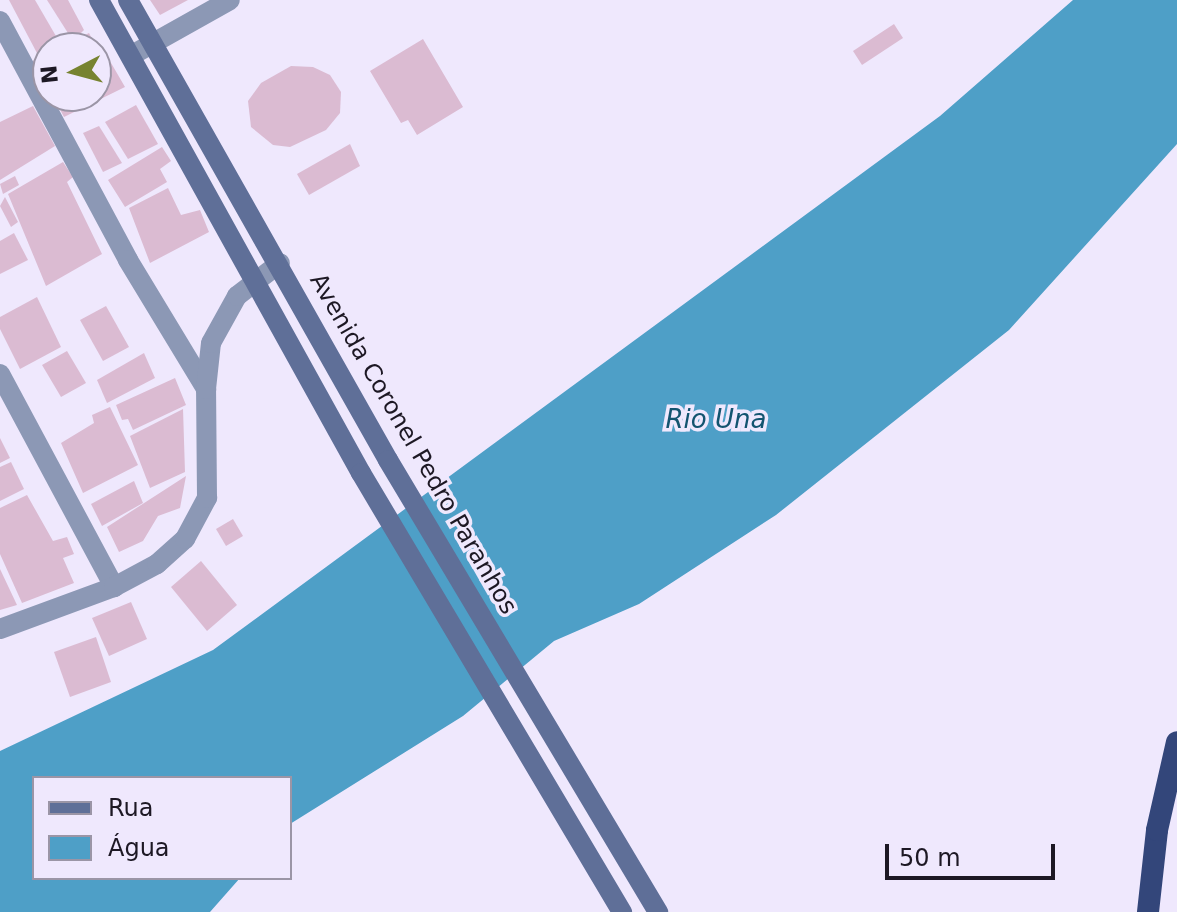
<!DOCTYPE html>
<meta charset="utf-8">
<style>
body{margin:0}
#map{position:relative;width:1177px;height:912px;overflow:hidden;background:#efe8fd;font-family:"DejaVu Sans",sans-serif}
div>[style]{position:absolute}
.water>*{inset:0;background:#4e9fc7}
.building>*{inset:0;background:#dbbbd2}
.minor>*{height:20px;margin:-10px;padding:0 10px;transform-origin:10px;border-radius:10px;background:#8c98b5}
.secondary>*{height:20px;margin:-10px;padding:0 10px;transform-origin:10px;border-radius:10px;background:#5f6f98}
.trunk>*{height:22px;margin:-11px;padding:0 11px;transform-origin:11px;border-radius:11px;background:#33467a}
span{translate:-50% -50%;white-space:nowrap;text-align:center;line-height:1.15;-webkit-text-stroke:7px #efe8fd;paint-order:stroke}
.street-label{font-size:24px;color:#1d1824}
.water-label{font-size:26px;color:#135470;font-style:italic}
.legend{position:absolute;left:32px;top:776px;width:260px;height:104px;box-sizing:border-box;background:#efe8fd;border:2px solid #9b95a6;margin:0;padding:10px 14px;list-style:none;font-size:24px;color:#1d1824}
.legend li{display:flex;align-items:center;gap:16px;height:40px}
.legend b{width:40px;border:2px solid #9b95a6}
.north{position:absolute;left:32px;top:32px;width:80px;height:80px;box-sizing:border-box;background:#efe8fd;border:2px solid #9b95a6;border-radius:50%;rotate:264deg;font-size:22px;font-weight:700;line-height:32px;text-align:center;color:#1d1824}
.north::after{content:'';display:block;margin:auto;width:28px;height:36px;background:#778330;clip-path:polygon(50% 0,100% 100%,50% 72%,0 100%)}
.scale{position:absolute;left:885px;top:844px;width:170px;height:36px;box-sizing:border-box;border:4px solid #1d1824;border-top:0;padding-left:10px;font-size:24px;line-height:28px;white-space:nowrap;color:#1d1824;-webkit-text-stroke:6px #efe8fd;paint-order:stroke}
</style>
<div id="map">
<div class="water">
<div style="clip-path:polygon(1073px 0,1177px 0,1177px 144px,1009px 330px,776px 515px,639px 604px,554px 641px,463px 716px,290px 824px,290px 778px,34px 778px,34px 878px,240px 878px,210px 912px,0 912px,0 751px,213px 650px,940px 116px)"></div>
</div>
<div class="building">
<div style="clip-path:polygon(9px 0,35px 0,60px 43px,38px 55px)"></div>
<div style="clip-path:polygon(47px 0,68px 0,84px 30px,73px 41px)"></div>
<div style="clip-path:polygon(150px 0,188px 0,160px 15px)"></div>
<div style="clip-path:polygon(894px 24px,903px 38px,862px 65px,853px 51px)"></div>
<div style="clip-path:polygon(89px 33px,100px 55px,96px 57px,96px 48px,59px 48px)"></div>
<div style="clip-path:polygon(423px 39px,463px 107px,417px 135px,408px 120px,401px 123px,370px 71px)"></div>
<div style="clip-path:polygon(48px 54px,48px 82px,43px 84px,33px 61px)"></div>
<div style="clip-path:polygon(107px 56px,125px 87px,64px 117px,53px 96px,96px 96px,96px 62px)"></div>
<div style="clip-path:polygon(291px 66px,313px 67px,330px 75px,341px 92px,340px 113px,326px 130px,290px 147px,273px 145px,251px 127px,248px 101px,261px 83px)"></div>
<div style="clip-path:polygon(136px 105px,158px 144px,128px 159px,105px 122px)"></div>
<div style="clip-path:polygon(33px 106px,55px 146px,0 180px,0 122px)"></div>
<div style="clip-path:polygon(99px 126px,122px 163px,103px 172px,83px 133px)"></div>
<div style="clip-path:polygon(350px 144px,360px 166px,309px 195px,297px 174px)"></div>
<div style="clip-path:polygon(162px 147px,171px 161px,160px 169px,167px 182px,125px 207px,108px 180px)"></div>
<div style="clip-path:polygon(63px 162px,73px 177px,67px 182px,102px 254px,46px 286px,8px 194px)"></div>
<div style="clip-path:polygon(15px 176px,19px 185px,3px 194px,0 184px)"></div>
<div style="clip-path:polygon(168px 188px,181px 215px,200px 210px,209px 232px,150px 263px,129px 208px)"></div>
<div style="clip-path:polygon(5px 197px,18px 222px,11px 227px,0 206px)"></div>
<div style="clip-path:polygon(14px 233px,28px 260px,0 274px,0 241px)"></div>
<div style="clip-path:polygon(37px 297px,61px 347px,20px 369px,0 329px,0 317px)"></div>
<div style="clip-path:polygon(106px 306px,129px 347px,103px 361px,80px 320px)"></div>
<div style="clip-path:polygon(67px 351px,86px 383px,61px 397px,42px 365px)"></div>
<div style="clip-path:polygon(144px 353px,155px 378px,107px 403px,97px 380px)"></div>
<div style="clip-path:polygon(175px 378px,186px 405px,133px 430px,128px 419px,122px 420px,116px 405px)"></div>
<div style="clip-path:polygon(110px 407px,138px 465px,83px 493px,61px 443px,94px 423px,92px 415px)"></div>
<div style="clip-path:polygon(183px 409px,185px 472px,150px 488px,130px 436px)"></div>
<div style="clip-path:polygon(0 438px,10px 458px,0 463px)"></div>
<div style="clip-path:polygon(11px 462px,24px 489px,0 501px,0 467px)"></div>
<div style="clip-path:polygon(186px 476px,180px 508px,158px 516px,143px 541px,119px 552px,107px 527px)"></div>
<div style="clip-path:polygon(134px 481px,143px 503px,102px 526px,91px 504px)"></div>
<div style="clip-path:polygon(27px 495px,53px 541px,67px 537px,74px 554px,63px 558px,74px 583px,22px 603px,0 554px,0 508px)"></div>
<div style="clip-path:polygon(233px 519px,243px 536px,226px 546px,216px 529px)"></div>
<div style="clip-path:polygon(201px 561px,237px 605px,207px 631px,171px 587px)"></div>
<div style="clip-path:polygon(0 569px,17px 605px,0 610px)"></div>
<div style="clip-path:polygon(131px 602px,147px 639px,109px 656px,92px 618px)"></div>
<div style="clip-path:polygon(96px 637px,111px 682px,70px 697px,54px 652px)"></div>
</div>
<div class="minor">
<div style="left:0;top:21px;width:271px;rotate:61.8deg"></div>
<div style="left:128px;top:260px;width:151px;rotate:58.8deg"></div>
<div style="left:132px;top:55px;width:112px;rotate:-29.3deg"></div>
<div style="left:0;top:374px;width:242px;rotate:61.8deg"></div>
<div style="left:0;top:629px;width:121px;rotate:-20.2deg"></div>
<div style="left:114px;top:587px;width:49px;rotate:-28.1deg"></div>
<div style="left:157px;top:564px;width:38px;rotate:-42deg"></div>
<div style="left:185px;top:539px;width:47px;rotate:-61.8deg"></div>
<div style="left:207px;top:498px;width:109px;rotate:-90.5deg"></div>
<div style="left:206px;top:389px;width:46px;rotate:-83.8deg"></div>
<div style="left:211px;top:343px;width:54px;rotate:-61deg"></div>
<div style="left:237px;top:296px;width:54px;rotate:-37.5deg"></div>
</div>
<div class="secondary">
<div style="left:99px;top:0;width:541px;rotate:61.02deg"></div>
<div style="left:361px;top:473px;width:511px;rotate:59.27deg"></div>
<div style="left:128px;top:0;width:528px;rotate:60.52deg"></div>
<div style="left:388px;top:460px;width:527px;rotate:59.15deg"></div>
</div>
<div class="trunk">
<div style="left:1148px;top:912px;width:82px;rotate:-83.7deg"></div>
<div style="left:1157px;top:830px;width:90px;rotate:-77.2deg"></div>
</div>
<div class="street-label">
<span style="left:413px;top:444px;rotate:60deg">Avenida Coronel Pedro Paranhos</span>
</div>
<div class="water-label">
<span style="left:716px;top:420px">Rio Una</span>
</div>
<ul class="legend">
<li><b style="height:10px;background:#5f6f98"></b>Rua</li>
<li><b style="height:22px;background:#4e9fc7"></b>Água</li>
</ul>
<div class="north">N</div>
<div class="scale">50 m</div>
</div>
